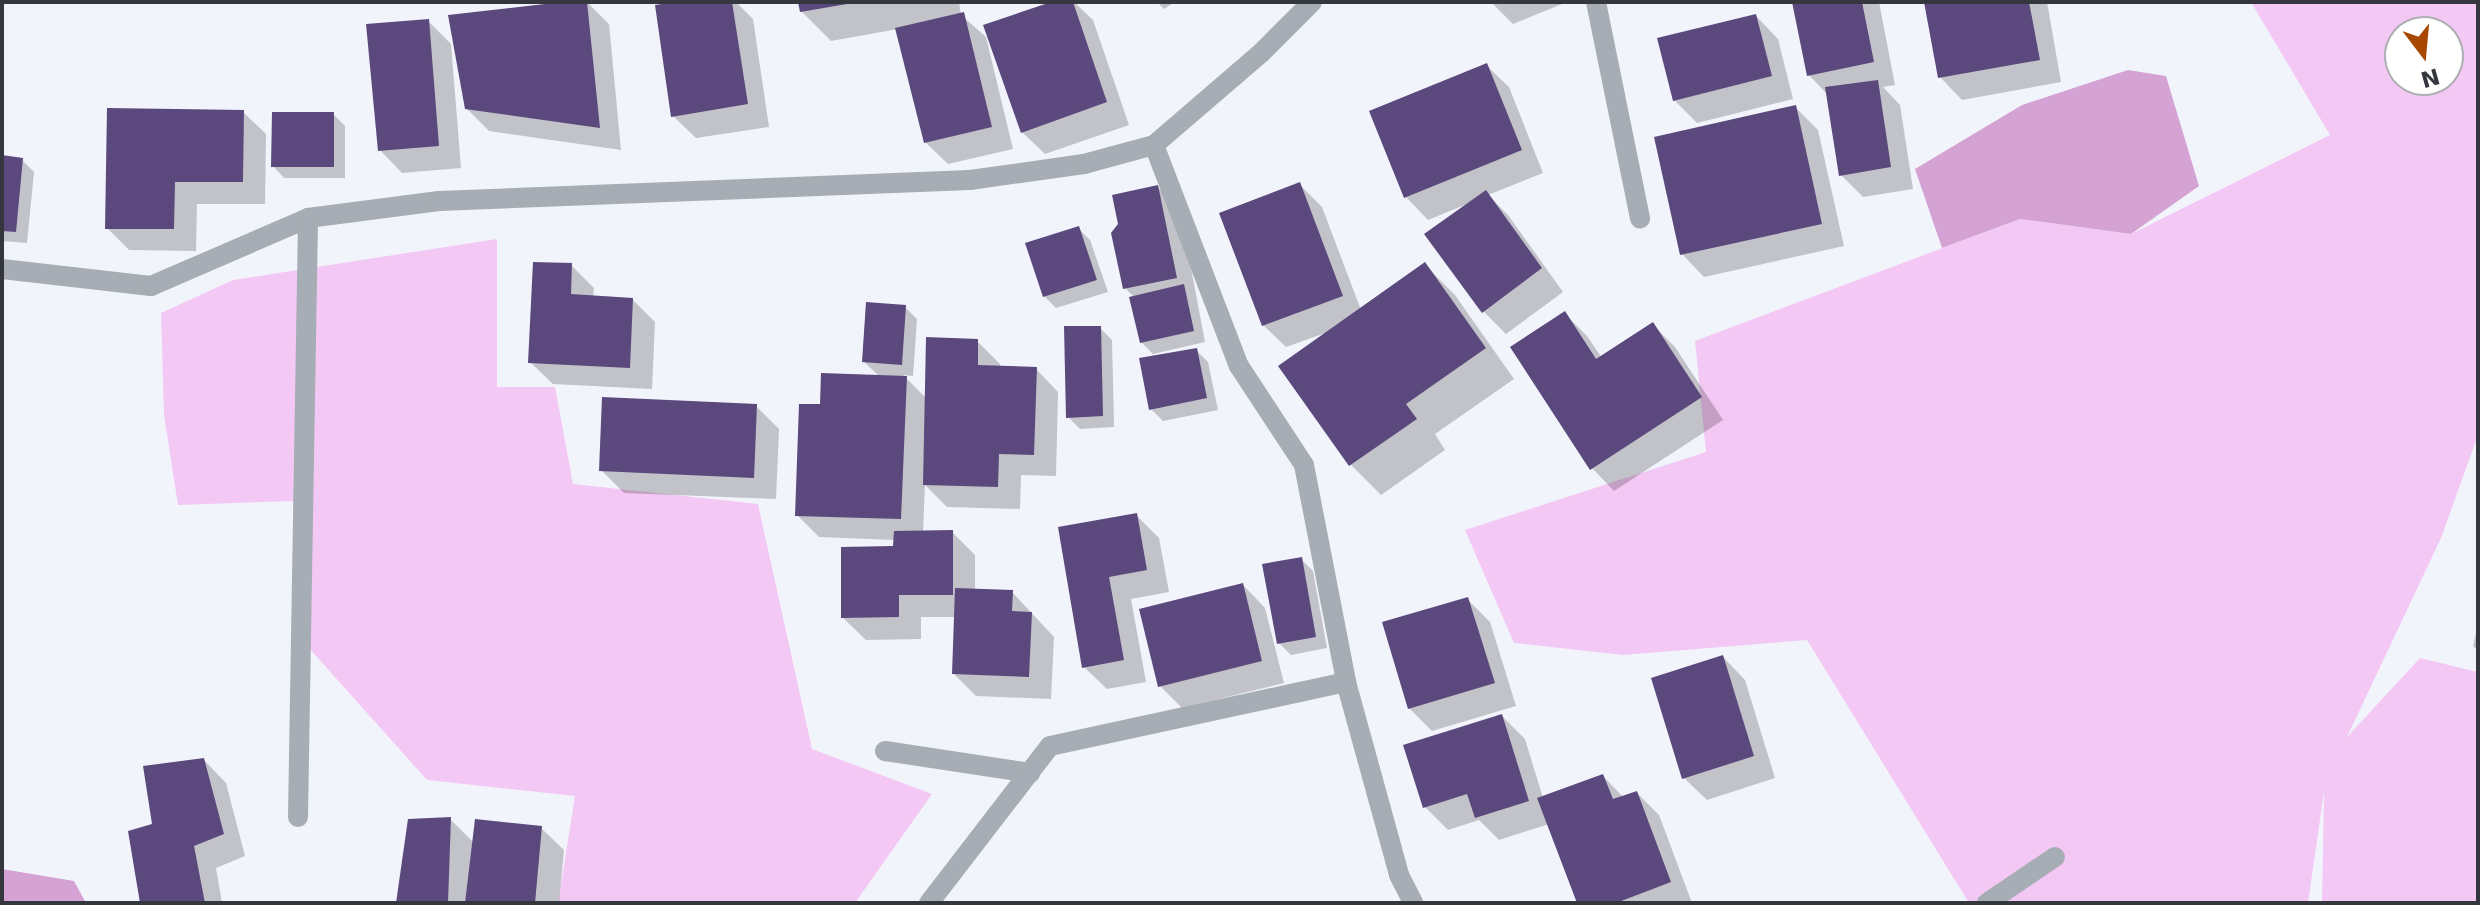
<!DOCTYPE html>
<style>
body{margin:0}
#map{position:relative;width:2480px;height:905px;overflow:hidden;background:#f2f4fc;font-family:"DejaVu Sans",sans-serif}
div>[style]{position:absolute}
.green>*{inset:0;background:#f4c8f4}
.forest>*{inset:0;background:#d4a3d4}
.shadow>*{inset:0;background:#0003}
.building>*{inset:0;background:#5b487d}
.service>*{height:20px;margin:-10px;padding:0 10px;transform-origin:10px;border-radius:10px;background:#a6adb4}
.minor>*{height:20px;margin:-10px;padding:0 10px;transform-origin:10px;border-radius:10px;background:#a6adb4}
span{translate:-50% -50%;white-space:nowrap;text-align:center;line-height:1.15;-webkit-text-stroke:8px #fff;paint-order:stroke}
.frame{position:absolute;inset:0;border:4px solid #35373f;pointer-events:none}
.north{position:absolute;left:2384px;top:16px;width:80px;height:80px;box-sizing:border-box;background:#fff;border:2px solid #aeafb2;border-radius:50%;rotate:164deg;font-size:22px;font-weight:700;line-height:32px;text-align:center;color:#35373f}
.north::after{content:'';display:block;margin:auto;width:28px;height:36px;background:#a84700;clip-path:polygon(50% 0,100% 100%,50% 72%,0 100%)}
</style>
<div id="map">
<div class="green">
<div style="clip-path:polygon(evenodd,2251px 2px,2478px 2px,2478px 435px,2441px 538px,2347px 737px,2420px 658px,2478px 672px,2478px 903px,2322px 903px,2324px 792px,2308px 903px,1969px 903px,1807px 640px,1623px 655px,1514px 643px,1465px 530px,1706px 452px,1695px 341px,2020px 219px,2131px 234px,2330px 135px,2251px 2px,2400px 32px,2448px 32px,2448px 80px,2400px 80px,2400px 32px)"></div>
<div style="clip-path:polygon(497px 239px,497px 387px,555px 387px,573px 484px,758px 504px,812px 749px,932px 794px,855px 903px,558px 903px,575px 796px,427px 780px,309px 648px,293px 501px,178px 505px,164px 415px,161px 313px,233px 280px)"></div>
</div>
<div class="forest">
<div style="clip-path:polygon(2128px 70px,2166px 76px,2199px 186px,2131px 234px,2020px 219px,1942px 248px,1915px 169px,2022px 105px)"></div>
<div style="clip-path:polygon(2px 869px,74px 881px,86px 903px,2px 903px)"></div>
</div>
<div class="shadow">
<div style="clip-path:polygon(580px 2px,587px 2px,609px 24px,621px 150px,489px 131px,466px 108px)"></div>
<div style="clip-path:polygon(657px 2px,736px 2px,753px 19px,769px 127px,696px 138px,673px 116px,661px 6px)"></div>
<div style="clip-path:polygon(800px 2px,959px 2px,961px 15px,986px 37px,1013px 149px,948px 164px,925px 142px,898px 29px,831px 41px,801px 11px)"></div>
<div style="clip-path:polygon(1057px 2px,1074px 2px,1093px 20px,1129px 125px,1045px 154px,1022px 132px)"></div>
<div style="clip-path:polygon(1157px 2px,1175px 2px,1164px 9px)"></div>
<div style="clip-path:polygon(1491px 2px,1567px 2px,1513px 24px)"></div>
<div style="clip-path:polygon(1794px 2px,1879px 2px,1895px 85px,1883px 87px,1900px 105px,1913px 189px,1863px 197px,1841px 175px,1828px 95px,1809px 75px)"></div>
<div style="clip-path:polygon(1926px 2px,2047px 2px,2061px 82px,1962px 100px,1940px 77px)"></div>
<div style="clip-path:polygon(1756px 16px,1778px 39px,1793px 99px,1697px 123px,1674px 100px)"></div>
<div style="clip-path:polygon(428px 21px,451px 44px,461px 168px,402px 173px,380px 150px)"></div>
<div style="clip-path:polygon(1486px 65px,1509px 87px,1543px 173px,1488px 195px,1508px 215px,1563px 292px,1506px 334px,1484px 312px,1467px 204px,1428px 220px,1406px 197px)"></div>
<div style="clip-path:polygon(1796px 108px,1818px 130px,1844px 246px,1704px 277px,1682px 254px)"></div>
<div style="clip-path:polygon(243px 112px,266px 134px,265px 204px,197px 204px,196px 251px,129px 250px,107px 228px)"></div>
<div style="clip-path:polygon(333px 114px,345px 126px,345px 178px,284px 178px,273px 166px)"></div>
<div style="clip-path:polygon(2px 157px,22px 160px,34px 172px,27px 243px,2px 241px)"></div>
<div style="clip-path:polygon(1299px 184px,1322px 207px,1361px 310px,1425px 265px,1455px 295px,1514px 379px,1435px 434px,1445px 450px,1381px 495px,1351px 465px,1281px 366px,1328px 332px,1286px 347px,1263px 325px)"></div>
<div style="clip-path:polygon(1158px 187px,1180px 210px,1205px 342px,1153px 354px,1141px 342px,1135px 298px,1125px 288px)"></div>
<div style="clip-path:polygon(1078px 228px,1090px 240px,1108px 292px,1056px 308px,1044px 296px)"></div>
<div style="clip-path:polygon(571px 265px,594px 288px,593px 298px,632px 299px,655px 322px,652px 389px,553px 384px,530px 362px)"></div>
<div style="clip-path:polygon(905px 307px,917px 319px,913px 376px,903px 375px,927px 399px,977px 341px,1000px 364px,1000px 368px,1036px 369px,1058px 392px,1056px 476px,1021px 475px,1020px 509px,947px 507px,925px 485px,923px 533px,952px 532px,975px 555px,975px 591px,1012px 592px,1054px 637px,1051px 699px,976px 696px,954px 674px,956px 617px,921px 617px,921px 639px,866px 640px,843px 618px,896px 548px,896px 540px,819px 537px,797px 515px,822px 406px,880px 377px,864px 362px)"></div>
<div style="clip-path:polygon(1565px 314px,1587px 336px,1602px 358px,1653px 325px,1675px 347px,1723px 420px,1614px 491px,1592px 468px)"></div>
<div style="clip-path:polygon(1100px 328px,1112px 340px,1114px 427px,1080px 429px,1068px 417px)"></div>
<div style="clip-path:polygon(1196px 350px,1208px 362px,1218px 410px,1163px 421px,1151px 409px)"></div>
<div style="clip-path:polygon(756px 406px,779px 429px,776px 499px,624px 493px,601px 470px)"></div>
<div style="clip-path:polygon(1136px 515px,1159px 538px,1169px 592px,1131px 599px,1146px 682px,1107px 689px,1084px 667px,1060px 528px)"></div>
<div style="clip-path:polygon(1301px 559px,1313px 571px,1327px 648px,1291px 655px,1279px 643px)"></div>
<div style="clip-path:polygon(1243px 585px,1265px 608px,1284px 683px,1182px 708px,1160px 686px)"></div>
<div style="clip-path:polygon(1467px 599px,1490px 622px,1516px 706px,1432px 731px,1409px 708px)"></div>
<div style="clip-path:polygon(2478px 624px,2478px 651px,2473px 646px)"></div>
<div style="clip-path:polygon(1723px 657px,1745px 680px,1775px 778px,1707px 800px,1684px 778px)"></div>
<div style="clip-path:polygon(1502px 716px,1525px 739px,1543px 798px,1603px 776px,1624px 798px,1637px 793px,1659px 815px,1692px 903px,1579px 903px,1549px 824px,1499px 840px,1479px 820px,1448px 830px,1425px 807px)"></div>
<div style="clip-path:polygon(204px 760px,226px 783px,245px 856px,216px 868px,222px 903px,142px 903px,154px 825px)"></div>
<div style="clip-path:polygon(450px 819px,474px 843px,541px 828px,564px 850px,559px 903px,398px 903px)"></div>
</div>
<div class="building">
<div style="clip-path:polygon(562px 2px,587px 2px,600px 128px,465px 109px,448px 15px)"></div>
<div style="clip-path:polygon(676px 2px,732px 2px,748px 104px,671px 117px,655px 5px)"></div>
<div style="clip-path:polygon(798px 2px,847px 2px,847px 4px,800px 12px)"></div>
<div style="clip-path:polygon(1051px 2px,1073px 2px,1107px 102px,1021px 133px,983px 25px)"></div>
<div style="clip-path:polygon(1792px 2px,1862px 2px,1874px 62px,1807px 76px)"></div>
<div style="clip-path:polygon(1924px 2px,2029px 2px,2040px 60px,1938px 78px)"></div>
<div style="clip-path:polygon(964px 12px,992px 127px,924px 143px,895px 28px)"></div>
<div style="clip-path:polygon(1756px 14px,1772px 76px,1673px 101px,1657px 38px)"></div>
<div style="clip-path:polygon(429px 19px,439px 146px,378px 151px,366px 24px)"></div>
<div style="clip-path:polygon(1487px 63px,1522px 150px,1404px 198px,1369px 111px)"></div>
<div style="clip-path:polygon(1878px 80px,1891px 167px,1839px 176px,1825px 87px)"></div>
<div style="clip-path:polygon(1796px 105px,1822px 224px,1680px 255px,1654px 137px)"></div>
<div style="clip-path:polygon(107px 108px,244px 110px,243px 182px,175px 182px,174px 229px,105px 229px)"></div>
<div style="clip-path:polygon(272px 112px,334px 112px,334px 167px,271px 167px)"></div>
<div style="clip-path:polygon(2px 155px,23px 158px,16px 232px,2px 231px)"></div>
<div style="clip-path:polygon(1300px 182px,1343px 296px,1262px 326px,1219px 213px)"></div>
<div style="clip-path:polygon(1158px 185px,1177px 278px,1123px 289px,1111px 233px,1118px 224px,1112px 195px)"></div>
<div style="clip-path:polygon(1486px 190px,1542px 268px,1482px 313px,1424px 234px)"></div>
<div style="clip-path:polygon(1079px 226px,1097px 280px,1043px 297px,1025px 243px)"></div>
<div style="clip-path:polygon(533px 262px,572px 263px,571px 294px,633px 298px,630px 368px,528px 363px)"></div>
<div style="clip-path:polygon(1425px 262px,1486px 348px,1406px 404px,1417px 419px,1349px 466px,1278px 366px)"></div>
<div style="clip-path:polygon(1184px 284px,1194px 331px,1140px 343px,1129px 297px)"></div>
<div style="clip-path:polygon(866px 302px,906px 305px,902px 365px,862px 362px)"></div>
<div style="clip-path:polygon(1565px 311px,1596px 359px,1653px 322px,1702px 397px,1590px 470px,1510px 347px)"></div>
<div style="clip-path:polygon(1064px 326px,1101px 326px,1103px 416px,1066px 418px)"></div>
<div style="clip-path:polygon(926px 337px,978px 339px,978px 365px,1037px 367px,1034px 455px,999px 454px,998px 487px,923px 485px)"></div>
<div style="clip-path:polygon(1197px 348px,1207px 398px,1149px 410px,1139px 358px)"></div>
<div style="clip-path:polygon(821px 373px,907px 376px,901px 519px,795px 516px,799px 404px,820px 404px)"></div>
<div style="clip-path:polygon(602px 397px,757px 404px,754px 478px,599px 471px)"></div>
<div style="clip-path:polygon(1137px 513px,1147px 570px,1109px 577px,1124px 660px,1082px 668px,1058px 527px)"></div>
<div style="clip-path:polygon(953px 530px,953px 595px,899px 595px,899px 617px,841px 618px,841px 547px,893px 546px,894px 531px)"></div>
<div style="clip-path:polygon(1302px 557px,1316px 637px,1277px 644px,1262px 564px)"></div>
<div style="clip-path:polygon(1243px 583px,1262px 661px,1158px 687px,1139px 609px)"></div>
<div style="clip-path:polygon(955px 588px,1013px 590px,1012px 611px,1032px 612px,1029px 677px,952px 674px)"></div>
<div style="clip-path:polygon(1468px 597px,1495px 683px,1408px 709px,1382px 622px)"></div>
<div style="clip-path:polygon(1723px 655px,1754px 756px,1682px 779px,1651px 678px)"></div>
<div style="clip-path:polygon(1502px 714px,1529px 801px,1475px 818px,1467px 794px,1423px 808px,1403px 745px)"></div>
<div style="clip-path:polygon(204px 758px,224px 834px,194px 846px,205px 903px,140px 903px,128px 831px,152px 824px,143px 766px)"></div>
<div style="clip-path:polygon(1603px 774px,1613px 799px,1637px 791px,1671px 882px,1616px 903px,1577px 903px,1537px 798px)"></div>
<div style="clip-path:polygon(451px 817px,448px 903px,396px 903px,408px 819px)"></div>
<div style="clip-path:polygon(475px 819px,542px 826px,535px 903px,465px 903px)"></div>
</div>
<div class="service">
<div style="left:1596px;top:2px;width:221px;rotate:78.5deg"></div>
<div style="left:1987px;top:903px;width:82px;rotate:-34.1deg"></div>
</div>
<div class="minor">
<div style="left:1154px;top:145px;width:237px;rotate:69deg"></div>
<div style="left:1239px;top:366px;width:118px;rotate:56.7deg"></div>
<div style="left:1304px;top:465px;width:221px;rotate:79deg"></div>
<div style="left:1346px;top:682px;width:200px;rotate:74.6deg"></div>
<div style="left:1399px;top:875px;width:31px;rotate:63deg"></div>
<div style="left:2px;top:269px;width:150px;rotate:6.5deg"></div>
<div style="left:151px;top:286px;width:171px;rotate:-23.4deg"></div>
<div style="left:308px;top:218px;width:132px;rotate:-7.4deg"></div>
<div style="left:439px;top:201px;width:531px;rotate:-2.26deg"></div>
<div style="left:970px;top:180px;width:115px;rotate:-8deg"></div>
<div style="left:1084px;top:164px;width:73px;rotate:-15.2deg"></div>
<div style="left:1154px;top:145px;width:141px;rotate:-40.7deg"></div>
<div style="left:1261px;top:53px;width:72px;rotate:-45deg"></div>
<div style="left:885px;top:751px;width:147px;rotate:8.6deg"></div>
<div style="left:298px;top:817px;width:599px;rotate:-89.04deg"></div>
<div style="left:929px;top:903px;width:198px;rotate:-52.4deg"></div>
<div style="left:1050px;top:746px;width:303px;rotate:-12.2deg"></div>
</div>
<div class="frame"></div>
<div class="north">N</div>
</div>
